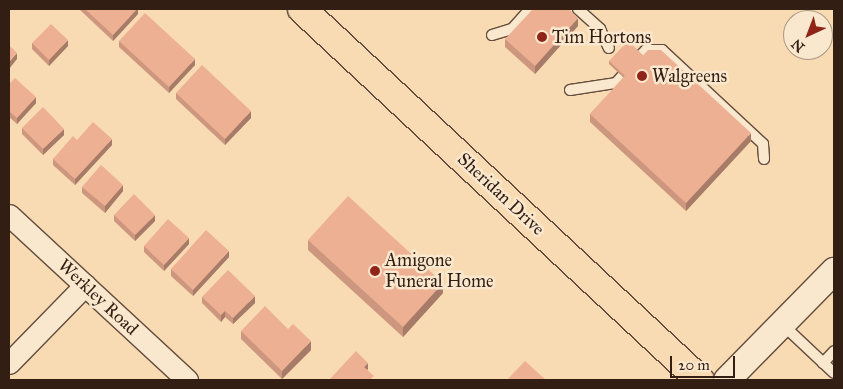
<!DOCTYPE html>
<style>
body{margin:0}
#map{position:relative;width:843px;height:389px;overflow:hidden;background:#f8dbb3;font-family:"IM FELL Great Primer",serif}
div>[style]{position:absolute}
.roads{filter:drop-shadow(1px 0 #644d3c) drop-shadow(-1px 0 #644d3c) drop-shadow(0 1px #644d3c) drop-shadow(0 -1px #644d3c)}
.service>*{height:10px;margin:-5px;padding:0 5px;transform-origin:5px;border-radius:5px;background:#fae8ce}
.minor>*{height:21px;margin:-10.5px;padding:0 10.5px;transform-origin:10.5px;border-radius:10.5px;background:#fae8ce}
.tertiary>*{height:26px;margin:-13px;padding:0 13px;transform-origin:13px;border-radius:13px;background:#fae8ce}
.primary>*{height:28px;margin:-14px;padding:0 14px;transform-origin:14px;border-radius:14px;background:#f8dbb3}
.wall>*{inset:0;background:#cc977e}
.shaded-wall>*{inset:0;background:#a67b67}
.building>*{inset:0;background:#edb093}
.dots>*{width:14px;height:14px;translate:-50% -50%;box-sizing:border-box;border:2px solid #fae8ce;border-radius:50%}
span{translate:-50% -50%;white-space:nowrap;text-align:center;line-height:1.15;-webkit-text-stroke:5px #fae8ce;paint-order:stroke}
.poi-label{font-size:18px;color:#331e14}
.left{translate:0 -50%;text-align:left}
.street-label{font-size:18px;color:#331e14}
.frame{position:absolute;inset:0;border:10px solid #331e14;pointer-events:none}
.north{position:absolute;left:783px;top:10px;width:50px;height:50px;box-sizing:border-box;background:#fae8ce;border:1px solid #aa9784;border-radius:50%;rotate:223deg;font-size:14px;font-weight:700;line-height:20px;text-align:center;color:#331e14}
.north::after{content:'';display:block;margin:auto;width:18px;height:22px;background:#8f2418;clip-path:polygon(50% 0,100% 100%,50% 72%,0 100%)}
.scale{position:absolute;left:670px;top:356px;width:65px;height:22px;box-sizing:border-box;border:2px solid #331e14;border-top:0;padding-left:6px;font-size:15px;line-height:18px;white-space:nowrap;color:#331e14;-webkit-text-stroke:4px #fae8ce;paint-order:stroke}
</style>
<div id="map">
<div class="roads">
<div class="service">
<div style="left:578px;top:9px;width:30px;rotate:42deg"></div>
<div style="left:600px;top:29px;width:21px;rotate:65deg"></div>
<div style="left:492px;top:35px;width:21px;rotate:-17deg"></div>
<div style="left:512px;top:29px;width:27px;rotate:-48deg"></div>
<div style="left:640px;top:56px;width:8px;rotate:-45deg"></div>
<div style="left:646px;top:50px;width:16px"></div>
<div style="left:662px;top:50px;width:138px;rotate:42.9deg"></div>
<div style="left:763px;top:144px;width:15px;rotate:86deg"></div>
<div style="left:570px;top:90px;width:47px;rotate:-8.7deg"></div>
<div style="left:616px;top:83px;width:9px;rotate:-49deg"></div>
<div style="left:782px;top:324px;width:71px;rotate:43.3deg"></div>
<div style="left:823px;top:363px;width:16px;rotate:-47deg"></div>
</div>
<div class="minor">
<div style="left:9px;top:215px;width:243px;rotate:42.8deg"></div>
<div style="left:9px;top:363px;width:109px;rotate:-45.7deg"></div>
</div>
<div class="tertiary">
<div style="left:727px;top:380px;width:153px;rotate:-45.5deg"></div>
</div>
<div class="primary">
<div style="left:302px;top:9px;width:544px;rotate:42.99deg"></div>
</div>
</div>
<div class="wall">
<div style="clip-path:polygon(79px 9px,138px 9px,138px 14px,113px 41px)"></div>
<div style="clip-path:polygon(578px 26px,535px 74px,505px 47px,505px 39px)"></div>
<div style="clip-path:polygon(119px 41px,195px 65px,169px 93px,119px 47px)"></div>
<div style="clip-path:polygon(32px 43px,68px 46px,49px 66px,32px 49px)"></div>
<div style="clip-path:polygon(644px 56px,751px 141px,686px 211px,590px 122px,590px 114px,624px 78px,609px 64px,609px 61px)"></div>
<div style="clip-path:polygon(9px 84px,36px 103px,17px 124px,9px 117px)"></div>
<div style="clip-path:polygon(176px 93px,251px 118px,225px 145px,176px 99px)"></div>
<div style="clip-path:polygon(22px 128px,64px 135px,43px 155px,22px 134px)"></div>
<div style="clip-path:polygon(77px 140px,112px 145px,75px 185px,53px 165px,53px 159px)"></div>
<div style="clip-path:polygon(82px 187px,123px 191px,105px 213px,82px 193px)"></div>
<div style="clip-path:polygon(114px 215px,155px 221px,135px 241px,114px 221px)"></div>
<div style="clip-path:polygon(308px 240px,443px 293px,403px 337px,308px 250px)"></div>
<div style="clip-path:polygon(189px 244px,164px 271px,144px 252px,144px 246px)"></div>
<div style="clip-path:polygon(229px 257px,193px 296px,171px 276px,171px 269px)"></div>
<div style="clip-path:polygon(202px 297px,255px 303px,233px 324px,225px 317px,221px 322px,202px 303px)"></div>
<div style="clip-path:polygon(288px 329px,311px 350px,282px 379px,241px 339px,241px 331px)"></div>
</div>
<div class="shaded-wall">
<div style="clip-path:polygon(137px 9px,138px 9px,138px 14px,113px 41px,113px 35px)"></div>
<div style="clip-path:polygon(578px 18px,578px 26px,535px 74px,535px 66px)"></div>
<div style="clip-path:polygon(68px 40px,68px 46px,49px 66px,49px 60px)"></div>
<div style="clip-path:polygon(17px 53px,17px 59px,9px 69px,9px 62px)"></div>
<div style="clip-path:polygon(195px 59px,195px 65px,169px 93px,169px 87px)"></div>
<div style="clip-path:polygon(36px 97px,36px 103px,17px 124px,17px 118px)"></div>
<div style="clip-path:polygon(251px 111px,251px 118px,225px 145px,225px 139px)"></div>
<div style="clip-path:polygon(64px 129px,64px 135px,43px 155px,43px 149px)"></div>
<div style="clip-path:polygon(751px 133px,751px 141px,686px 211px,686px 203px)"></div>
<div style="clip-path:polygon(112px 139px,112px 145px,75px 185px,75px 179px)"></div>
<div style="clip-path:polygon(123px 185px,123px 191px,105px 213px,105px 206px)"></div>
<div style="clip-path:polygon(155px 215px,155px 221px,135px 241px,135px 235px)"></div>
<div style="clip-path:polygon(189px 238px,189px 244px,164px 271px,164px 265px)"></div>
<div style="clip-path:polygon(229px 251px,229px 257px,193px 296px,193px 290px)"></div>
<div style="clip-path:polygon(443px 283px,443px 293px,403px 337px,403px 327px)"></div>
<div style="clip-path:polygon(255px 296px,255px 303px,233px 324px,233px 318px)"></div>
<div style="clip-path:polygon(225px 311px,225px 317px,221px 322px,221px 315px)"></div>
<div style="clip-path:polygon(311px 341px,311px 350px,282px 379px,282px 371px)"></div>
<div style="clip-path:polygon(368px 363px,368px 369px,364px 374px,364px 367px)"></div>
</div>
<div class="building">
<div style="clip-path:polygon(85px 9px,137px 9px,113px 35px)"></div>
<div style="clip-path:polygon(533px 9px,569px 9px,578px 18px,535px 66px,505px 39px)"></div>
<div style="clip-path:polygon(145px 13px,195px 59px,169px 87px,119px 41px)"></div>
<div style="clip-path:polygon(51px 24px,68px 40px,49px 60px,32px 43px)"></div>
<div style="clip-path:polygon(628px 41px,644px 56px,625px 76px,609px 61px)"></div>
<div style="clip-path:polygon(9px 45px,17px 53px,9px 62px)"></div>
<div style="clip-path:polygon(648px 50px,661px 50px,751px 133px,686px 203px,590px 114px)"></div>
<div style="clip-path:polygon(202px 65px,251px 111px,225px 139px,176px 93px)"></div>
<div style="clip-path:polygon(15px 78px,36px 97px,17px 118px,9px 111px,9px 84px)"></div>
<div style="clip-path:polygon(43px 107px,64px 129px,43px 149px,22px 128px)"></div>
<div style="clip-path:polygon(93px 122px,112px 139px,75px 179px,53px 159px,73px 136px,77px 140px)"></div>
<div style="clip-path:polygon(101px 165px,123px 185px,105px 206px,82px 187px)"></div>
<div style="clip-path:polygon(134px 194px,155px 215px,135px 235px,114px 215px)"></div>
<div style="clip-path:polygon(348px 196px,443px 283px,403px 327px,308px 240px)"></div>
<div style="clip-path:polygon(168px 219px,189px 238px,164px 265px,144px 246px)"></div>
<div style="clip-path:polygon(206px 230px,229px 251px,193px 290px,171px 269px)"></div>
<div style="clip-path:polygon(228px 270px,255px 296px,233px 318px,225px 311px,221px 315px,202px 297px)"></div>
<div style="clip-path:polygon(265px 306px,288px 329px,293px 324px,311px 341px,282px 371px,241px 331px)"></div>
<div style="clip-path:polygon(356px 351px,368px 363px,364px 367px,374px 376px,370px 380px,329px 380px)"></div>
<div style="clip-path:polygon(525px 361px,546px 380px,507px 380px)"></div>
</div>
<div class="dots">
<div style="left:542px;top:37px;background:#8f2418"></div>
<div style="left:642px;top:76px;background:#8f2418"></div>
<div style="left:375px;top:271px;background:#8f2418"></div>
</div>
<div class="poi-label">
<span class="left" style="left:552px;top:37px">Tim Hortons</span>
<span class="left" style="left:652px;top:76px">Walgreens</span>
<span class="left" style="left:385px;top:271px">Amigone<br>Funeral Home</span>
</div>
<div class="street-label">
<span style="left:501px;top:194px;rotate:43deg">Sheridan Drive</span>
<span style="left:98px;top:297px;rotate:43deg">Werkley Road</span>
</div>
<div class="frame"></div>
<div class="north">N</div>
<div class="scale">20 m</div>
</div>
